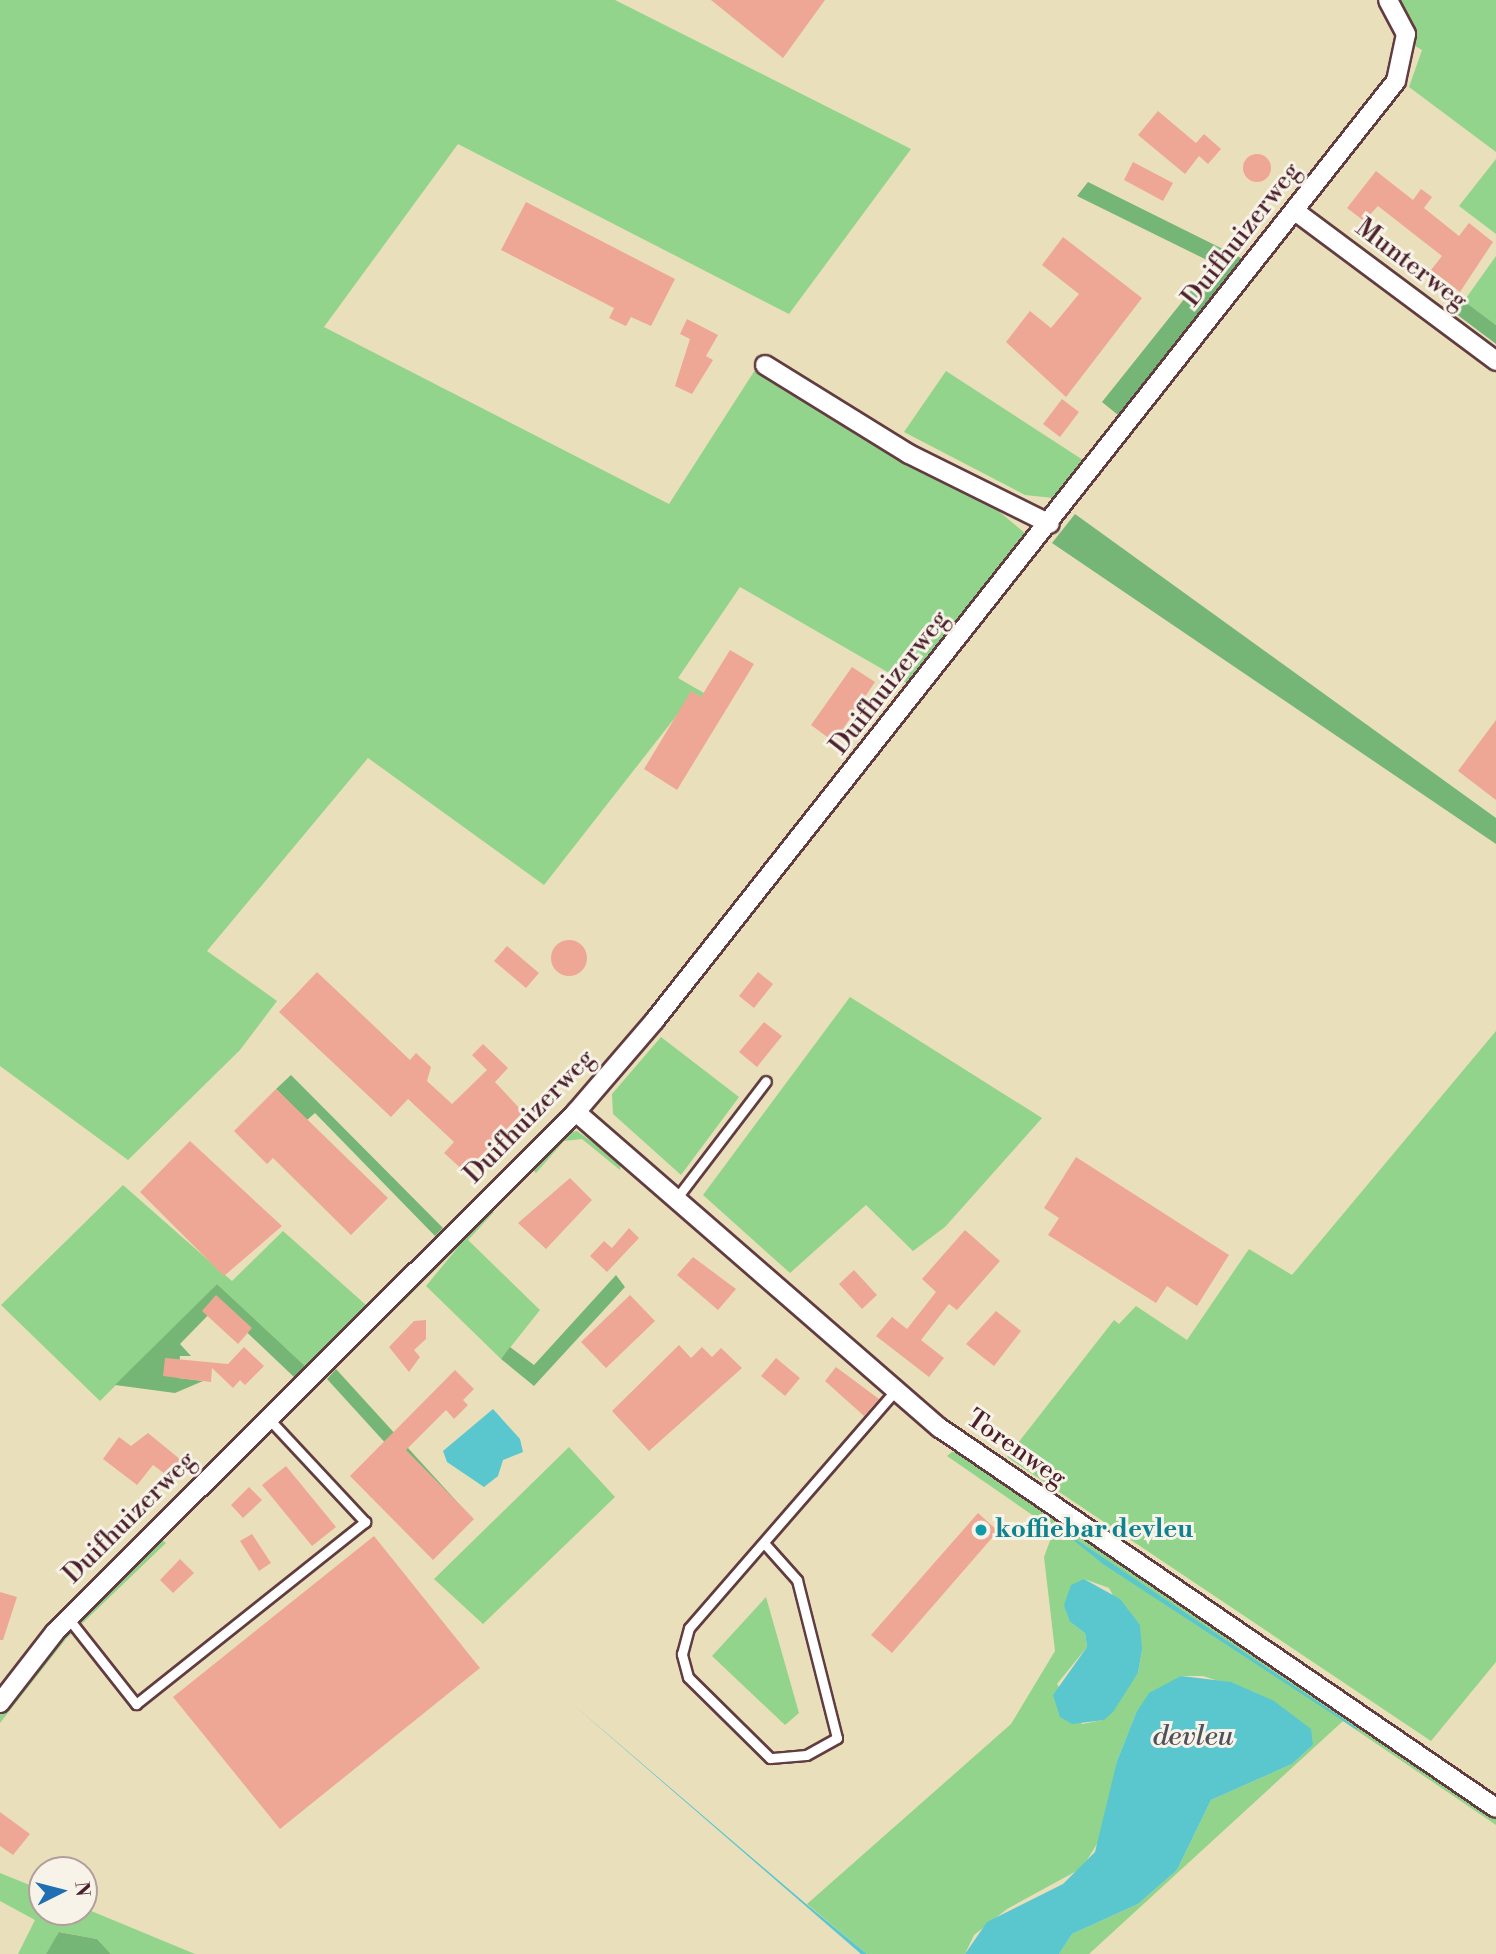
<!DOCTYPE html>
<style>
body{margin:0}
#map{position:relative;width:1496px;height:1954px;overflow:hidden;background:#eadfbb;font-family:"Libre Bodoni",serif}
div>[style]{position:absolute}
.green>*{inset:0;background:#92d48b}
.forest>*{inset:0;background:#75b677}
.water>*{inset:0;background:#5ac7cf}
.building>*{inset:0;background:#efa795}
.round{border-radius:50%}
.roads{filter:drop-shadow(2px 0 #623c41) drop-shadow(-2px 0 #623c41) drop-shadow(0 2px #623c41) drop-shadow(0 -2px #623c41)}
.lane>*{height:9px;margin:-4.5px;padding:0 4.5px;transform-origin:4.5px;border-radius:4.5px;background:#fff}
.street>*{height:18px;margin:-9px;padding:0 9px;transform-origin:9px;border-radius:9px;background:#fff}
.dots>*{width:19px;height:19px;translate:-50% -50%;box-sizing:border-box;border:4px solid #f7f3e8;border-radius:50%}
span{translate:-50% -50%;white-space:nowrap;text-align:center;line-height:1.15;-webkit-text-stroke:6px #f7f3e8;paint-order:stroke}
.street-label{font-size:26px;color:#4a1f2b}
.culture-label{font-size:26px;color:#0d838f;font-weight:700}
.left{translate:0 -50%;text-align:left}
.water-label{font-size:28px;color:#4f515c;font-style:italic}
.north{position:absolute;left:28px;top:1856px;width:70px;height:70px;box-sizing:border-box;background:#f7f3e8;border:2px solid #b29e9c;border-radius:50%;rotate:84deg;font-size:19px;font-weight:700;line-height:28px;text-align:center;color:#4a1f2b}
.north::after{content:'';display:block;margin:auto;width:24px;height:32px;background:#1f6fb2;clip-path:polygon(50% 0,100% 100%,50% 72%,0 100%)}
</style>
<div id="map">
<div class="green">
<div style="clip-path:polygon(0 0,615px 0,911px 149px,789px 314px,458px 144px,324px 327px,669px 504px,755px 370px,896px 459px,996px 509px,1026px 534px,910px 685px,740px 587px,678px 678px,716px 700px,677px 715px,544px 885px,368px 758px,207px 951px,277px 1001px,240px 1050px,128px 1160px,0 1066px)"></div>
<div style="clip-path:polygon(1400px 0,1496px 0,1496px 152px,1409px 87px,1422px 50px,1415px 46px)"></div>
<div style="clip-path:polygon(1496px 159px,1496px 234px,1459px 206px)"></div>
<div style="clip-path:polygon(1496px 256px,1496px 325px,1464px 301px)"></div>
<div style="clip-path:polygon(946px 371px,1083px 460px,1053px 498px,1025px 495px,904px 432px)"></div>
<div style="clip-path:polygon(850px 997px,1042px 1118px,945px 1227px,913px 1251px,866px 1205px,790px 1273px,703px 1195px)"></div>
<div style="clip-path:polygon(1496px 1031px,1496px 1662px,1431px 1741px,1007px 1457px,1114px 1320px,1119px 1324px,1136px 1306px,1187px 1340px,1249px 1249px,1292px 1275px)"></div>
<div style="clip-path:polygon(661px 1037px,739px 1097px,681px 1175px,613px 1114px,612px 1094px)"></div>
<div style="clip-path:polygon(577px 1131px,621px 1162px,620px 1170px,582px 1139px,564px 1141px,536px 1173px,530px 1167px,565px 1133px)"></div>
<div style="clip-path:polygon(123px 1185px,232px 1281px,283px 1231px,366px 1305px,305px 1366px,217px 1284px,100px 1401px,1px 1305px)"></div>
<div style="clip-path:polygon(487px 1209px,494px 1212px,468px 1240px,540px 1310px,501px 1359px,426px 1286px,459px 1246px,402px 1303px,397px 1299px)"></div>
<div style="clip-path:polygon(569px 1447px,615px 1497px,483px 1624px,434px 1579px)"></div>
<div style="clip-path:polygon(evenodd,952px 1452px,963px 1452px,1496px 1814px,1496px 1825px,1056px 1526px,1343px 1721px,1089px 1954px,1059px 1954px,1072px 1934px,1138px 1904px,1177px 1870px,1211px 1800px,1292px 1764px,1313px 1745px,1256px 1693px,1203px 1676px,1181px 1676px,1136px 1713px,1117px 1761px,1105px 1831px,1082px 1868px,1007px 1909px,974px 1935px,965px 1954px,867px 1954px,807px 1904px,1011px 1724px,1055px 1651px,1044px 1557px,1054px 1530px,947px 1456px,952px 1452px,1084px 1579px,1109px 1588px,1142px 1650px,1138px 1673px,1103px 1720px,1082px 1724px,1057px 1684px,1087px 1647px,1085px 1633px,1070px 1622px,1084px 1579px)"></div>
<div style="clip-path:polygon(158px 1537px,166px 1543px,66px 1639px,0 1723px,0 1713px,53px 1643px)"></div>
<div style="clip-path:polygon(766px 1597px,799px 1713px,785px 1725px,712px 1656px)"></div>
<div style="clip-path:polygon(0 1873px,42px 1890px,42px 1912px,84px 1908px,195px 1954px,111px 1954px,97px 1939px,60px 1932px,46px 1954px,18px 1954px,35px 1920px,0 1901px)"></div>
</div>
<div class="forest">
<div style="clip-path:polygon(1088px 182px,1243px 259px,1118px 415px,1102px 402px,1213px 263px,1077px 196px)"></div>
<div style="clip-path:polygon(1464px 301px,1496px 325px,1496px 344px,1455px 313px)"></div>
<div style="clip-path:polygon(1075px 514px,1496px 818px,1496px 844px,1052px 543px)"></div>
<div style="clip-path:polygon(291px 1075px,443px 1228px,435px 1236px,315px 1113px,307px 1120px,276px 1089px)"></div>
<div style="clip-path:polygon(616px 1275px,625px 1287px,534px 1386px,501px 1359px,510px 1347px,534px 1365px)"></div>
<div style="clip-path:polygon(217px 1284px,305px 1366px,294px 1377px,218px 1305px,180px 1344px,191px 1356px,180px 1356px,178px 1378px,203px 1381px,175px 1393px,115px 1385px)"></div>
<div style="clip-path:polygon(336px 1369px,470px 1516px,461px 1526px,327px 1379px)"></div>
<div style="clip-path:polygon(59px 1932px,97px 1939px,111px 1954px,46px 1954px)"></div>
</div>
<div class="water">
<div style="clip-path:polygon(493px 1409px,520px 1439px,523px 1452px,503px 1460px,498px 1476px,484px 1487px,447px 1462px,443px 1451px)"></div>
<div style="clip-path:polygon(1056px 1526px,1357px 1728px,1357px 1730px,1103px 1564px)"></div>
<div style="clip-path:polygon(1084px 1579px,1120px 1599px,1140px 1625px,1142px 1650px,1138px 1673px,1113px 1712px,1104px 1720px,1072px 1724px,1060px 1717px,1053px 1695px,1087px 1647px,1085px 1633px,1070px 1622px,1064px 1605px,1071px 1585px)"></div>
<div style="clip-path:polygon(1181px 1676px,1231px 1682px,1274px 1701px,1311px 1729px,1313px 1745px,1292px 1764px,1211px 1800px,1177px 1870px,1138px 1904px,1072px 1934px,1059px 1954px,965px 1954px,987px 1922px,1063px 1884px,1095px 1852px,1117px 1761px,1136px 1713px,1149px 1693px)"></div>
<div style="clip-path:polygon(569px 1701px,805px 1903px,867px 1954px,861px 1954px)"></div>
</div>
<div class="building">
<div style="clip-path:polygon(711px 0,825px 0,783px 58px)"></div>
<div style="clip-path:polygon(1158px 111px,1196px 143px,1204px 134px,1221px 149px,1208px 164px,1199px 156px,1185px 174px,1138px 135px)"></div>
<div class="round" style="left:1243px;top:154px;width:28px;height:28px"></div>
<div style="clip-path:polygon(1133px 162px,1173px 183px,1163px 201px,1124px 180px)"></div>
<div style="clip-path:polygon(1376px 171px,1413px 200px,1421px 189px,1432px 197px,1424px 208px,1459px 236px,1469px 223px,1493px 242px,1460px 292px,1431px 270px,1442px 256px,1378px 206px,1364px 221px,1347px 208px)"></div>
<div style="clip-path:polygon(526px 202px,675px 279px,651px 326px,631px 317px,626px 326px,609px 318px,614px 308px,501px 250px)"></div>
<div style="clip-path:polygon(1063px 237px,1142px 298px,1066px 397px,1006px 342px,1030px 311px,1051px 328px,1079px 294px,1042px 265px)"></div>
<div style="clip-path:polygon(687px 319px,718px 335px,706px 356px,713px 360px,692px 394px,675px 386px,690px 339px,680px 334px)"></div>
<div style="clip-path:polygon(1062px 399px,1079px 412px,1060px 437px,1043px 424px)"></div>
<div style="clip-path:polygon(730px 650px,754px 664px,677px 790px,644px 769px,691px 691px,701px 697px)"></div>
<div style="clip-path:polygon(852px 667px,875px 682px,834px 742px,811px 725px)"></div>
<div style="clip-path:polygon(1496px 720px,1496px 800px,1458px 771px)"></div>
<div class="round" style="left:551px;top:940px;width:36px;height:36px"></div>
<div style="clip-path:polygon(507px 946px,539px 973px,526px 988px,494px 961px)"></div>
<div style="clip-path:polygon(317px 972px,410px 1060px,416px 1053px,431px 1067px,427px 1081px,452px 1104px,487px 1070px,472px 1055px,483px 1044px,508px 1068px,495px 1082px,523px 1112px,465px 1172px,444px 1153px,454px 1142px,408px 1099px,391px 1117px,279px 1012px)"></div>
<div style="clip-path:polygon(758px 972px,773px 984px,754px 1008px,739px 996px)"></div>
<div style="clip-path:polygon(764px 1022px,782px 1036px,757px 1067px,739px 1052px)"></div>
<div style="clip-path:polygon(276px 1089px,388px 1198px,351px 1235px,273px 1158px,267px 1164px,234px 1131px)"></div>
<div style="clip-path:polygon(190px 1141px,282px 1226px,224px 1276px,140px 1192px)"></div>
<div style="clip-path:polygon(1076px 1157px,1229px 1255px,1197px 1306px,1167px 1286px,1156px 1303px,1048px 1235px,1059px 1218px,1044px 1208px)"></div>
<div style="clip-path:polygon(570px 1178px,592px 1200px,546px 1249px,518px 1223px)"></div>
<div style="clip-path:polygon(629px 1228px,639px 1238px,607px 1272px,590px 1256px,604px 1241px,612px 1248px)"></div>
<div style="clip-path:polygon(965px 1230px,1000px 1261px,957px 1310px,949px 1304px,921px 1340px,944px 1358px,929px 1377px,876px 1336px,892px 1317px,907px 1329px,936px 1292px,922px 1279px)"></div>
<div style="clip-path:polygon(693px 1257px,736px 1289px,718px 1310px,677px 1275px)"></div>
<div style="clip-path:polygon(854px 1270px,877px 1295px,862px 1309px,839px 1284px)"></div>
<div style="clip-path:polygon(216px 1295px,252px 1328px,238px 1344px,202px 1311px)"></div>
<div style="clip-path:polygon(630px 1295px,655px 1321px,606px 1368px,581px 1342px)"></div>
<div style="clip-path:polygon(996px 1311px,1021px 1331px,994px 1366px,966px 1344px)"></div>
<div style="clip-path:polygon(426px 1320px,426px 1339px,414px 1350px,420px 1357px,409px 1372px,389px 1347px,414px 1321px)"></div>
<div style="clip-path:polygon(679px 1345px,691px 1358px,702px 1347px,712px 1357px,721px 1348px,742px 1368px,649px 1451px,612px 1411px)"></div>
<div style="clip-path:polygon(244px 1347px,264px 1366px,245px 1385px,240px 1380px,233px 1388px,212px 1368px,211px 1382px,163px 1376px,165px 1358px,228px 1364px)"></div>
<div style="clip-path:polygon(776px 1358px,800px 1378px,785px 1396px,761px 1376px)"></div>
<div style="clip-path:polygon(836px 1367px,879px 1399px,864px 1416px,825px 1381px)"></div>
<div style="clip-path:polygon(455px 1370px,474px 1389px,463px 1400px,468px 1405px,454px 1419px,446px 1410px,406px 1450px,474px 1519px,433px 1560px,350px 1476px)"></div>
<div style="clip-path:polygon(148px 1433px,181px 1460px,169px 1477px,153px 1465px,137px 1485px,103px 1459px,119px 1437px,131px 1446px)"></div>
<div style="clip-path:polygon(286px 1466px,336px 1527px,312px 1546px,262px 1485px)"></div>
<div style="clip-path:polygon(249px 1487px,262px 1500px,243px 1518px,231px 1505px)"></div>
<div style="clip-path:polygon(978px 1513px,998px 1531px,892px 1653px,871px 1635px)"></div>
<div style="clip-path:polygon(252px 1534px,271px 1563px,259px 1571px,240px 1541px)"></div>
<div style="clip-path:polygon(374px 1536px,480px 1668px,280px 1829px,173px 1697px)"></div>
<div style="clip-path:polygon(180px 1559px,194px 1573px,173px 1593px,160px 1580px)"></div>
<div style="clip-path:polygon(0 1592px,17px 1597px,3px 1640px,0 1640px)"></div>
<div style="clip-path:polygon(0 1812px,30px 1834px,13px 1855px,0 1846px)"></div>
</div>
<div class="roads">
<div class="lane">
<div style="left:676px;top:1199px;width:148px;rotate:-52.7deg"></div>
<div style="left:764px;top:1543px;width:50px;rotate:48.3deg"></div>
<div style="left:797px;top:1580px;width:163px;rotate:75.8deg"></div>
<div style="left:837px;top:1738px;width:35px;rotate:151deg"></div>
<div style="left:806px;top:1755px;width:36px;rotate:175deg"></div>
<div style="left:770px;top:1758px;width:115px;rotate:-135.4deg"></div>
<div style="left:688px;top:1677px;width:24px;rotate:-105deg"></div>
<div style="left:682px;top:1654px;width:27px;rotate:-75deg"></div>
<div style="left:689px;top:1628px;width:315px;rotate:-49deg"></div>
<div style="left:68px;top:1618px;width:110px;rotate:51.7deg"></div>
<div style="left:136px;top:1704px;width:293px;rotate:-38.5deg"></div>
<div style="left:365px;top:1522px;width:142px;rotate:-133deg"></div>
</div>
<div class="street">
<div style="left:1295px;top:211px;width:251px;rotate:36.7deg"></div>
<div style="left:765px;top:365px;width:169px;rotate:31.7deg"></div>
<div style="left:909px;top:454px;width:157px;rotate:26.4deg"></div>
<div style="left:576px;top:1112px;width:482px;rotate:41deg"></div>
<div style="left:940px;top:1428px;width:673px;rotate:34.35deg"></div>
<div style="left:0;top:1703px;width:90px;rotate:-52.2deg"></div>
<div style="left:55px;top:1632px;width:736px;rotate:-44.94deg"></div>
<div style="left:576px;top:1112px;width:121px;rotate:-49.3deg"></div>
<div style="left:655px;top:1020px;width:1196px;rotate:-51.72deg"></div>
<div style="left:1396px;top:81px;width:48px;rotate:-78deg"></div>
<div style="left:1406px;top:34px;width:38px;rotate:-118deg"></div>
</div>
</div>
<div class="dots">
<div style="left:981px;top:1530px;background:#0f9aa8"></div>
</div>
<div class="street-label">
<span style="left:1242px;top:235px;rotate:-52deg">Duifhuizerweg</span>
<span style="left:1411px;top:265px;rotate:37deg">Munterweg</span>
<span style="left:890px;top:683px;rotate:-52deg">Duifhuizerweg</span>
<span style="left:530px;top:1117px;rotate:-46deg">Duifhuizerweg</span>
<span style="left:1016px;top:1449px;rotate:35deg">Torenweg</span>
<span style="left:130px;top:1518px;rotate:-45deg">Duifhuizerweg</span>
</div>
<div class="culture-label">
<span class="left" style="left:995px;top:1530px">koffiebar devleu</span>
</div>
<div class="water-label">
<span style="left:1193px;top:1737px">devleu</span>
</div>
<div class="north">N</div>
</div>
